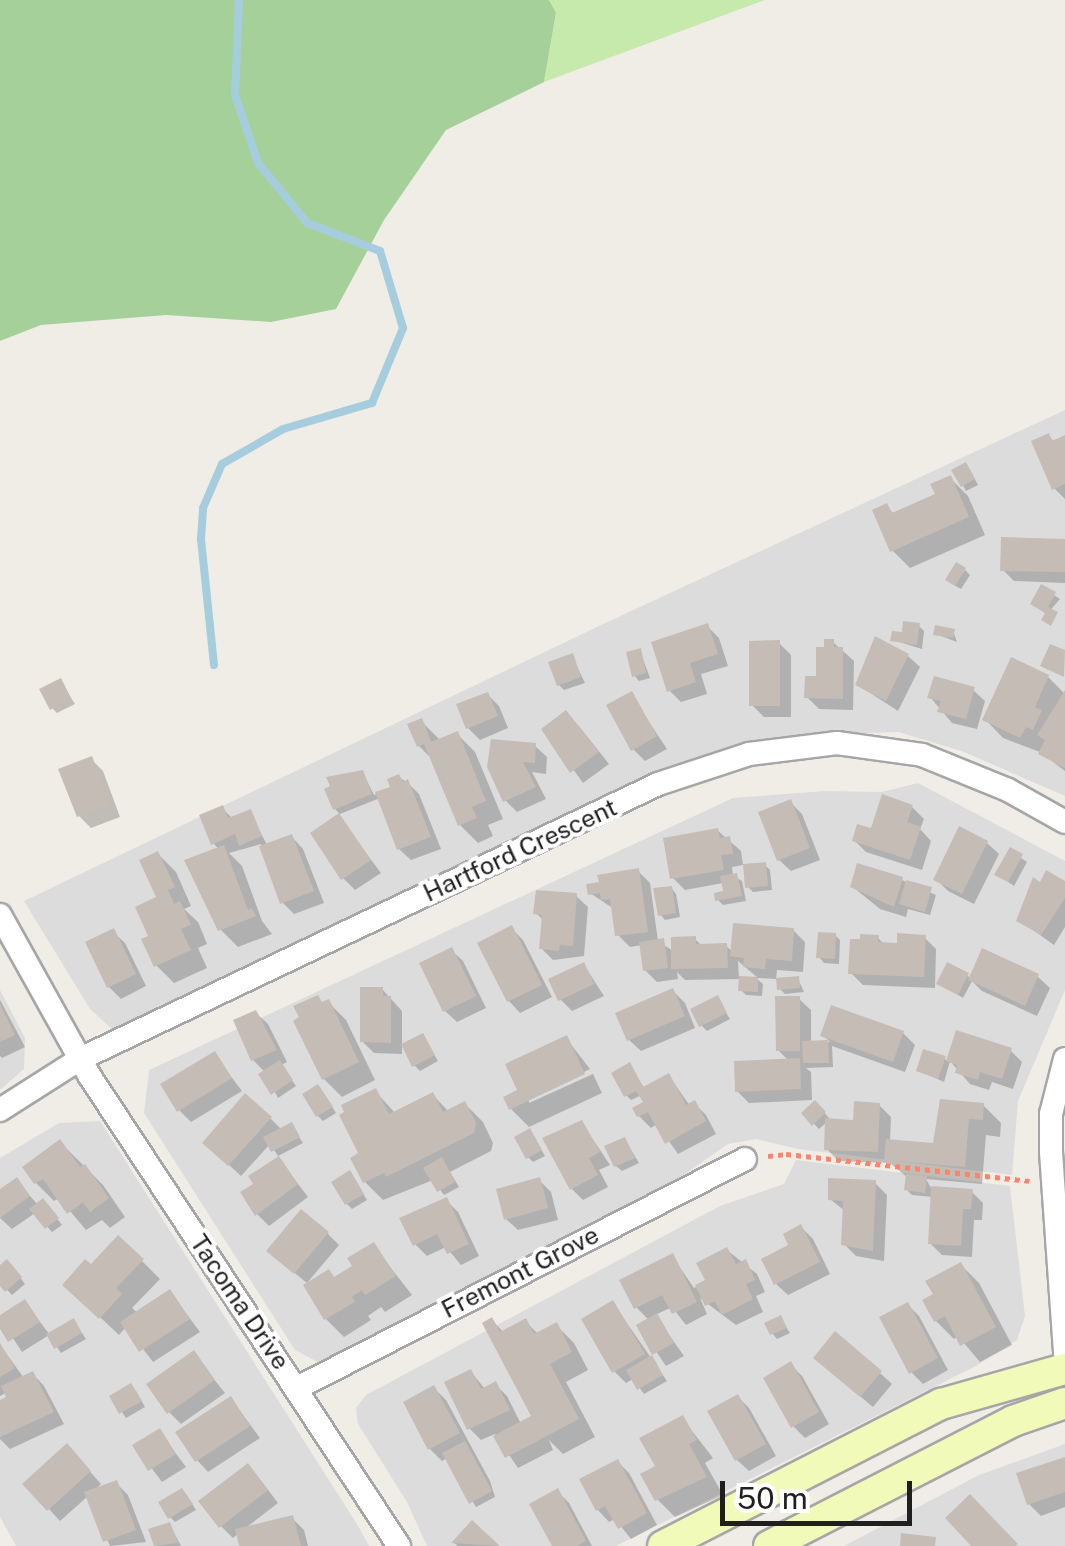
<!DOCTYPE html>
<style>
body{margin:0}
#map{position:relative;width:1065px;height:1546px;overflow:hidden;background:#f0ede6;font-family:"Public Sans",sans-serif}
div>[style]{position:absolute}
.residential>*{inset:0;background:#dddcdc}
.grass>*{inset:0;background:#c6eaab}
.forest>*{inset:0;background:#a6d09a}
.shadow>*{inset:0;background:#0003}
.stream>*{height:8px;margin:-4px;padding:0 4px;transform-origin:4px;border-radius:4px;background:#a6cdde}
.building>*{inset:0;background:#c5bdb5}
.path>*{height:5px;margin-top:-2.5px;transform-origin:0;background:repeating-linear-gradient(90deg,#fb856c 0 5px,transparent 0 10px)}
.roads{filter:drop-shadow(2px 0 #a6a6a6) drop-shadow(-2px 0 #a6a6a6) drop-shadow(0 2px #a6a6a6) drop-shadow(0 -2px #a6a6a6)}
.street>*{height:22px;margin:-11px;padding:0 11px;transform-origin:11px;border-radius:11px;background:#fff}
.secondary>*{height:30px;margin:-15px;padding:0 15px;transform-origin:15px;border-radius:15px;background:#f2faba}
span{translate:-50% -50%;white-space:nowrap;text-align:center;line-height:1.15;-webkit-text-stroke:8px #fff;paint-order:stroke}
.street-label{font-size:25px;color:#1f1f1f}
.scale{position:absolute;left:720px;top:1481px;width:192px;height:45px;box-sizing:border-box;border:5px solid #1f1f1f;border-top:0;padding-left:12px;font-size:30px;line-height:35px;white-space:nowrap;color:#1f1f1f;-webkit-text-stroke:8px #fff;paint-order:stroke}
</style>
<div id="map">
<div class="residential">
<div style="clip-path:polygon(1065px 410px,1065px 796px,964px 752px,899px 732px,805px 735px,723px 752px,114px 1031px,90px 1009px,24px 901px,601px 625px)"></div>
<div style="clip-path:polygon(918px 783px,1065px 861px,1065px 990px,1018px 1101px,1012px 1175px,798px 1149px,756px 1139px,728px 1144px,662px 1190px,335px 1371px,295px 1350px,144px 1113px,149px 1070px,733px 798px,825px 791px,882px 792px)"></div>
<div style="clip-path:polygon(0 990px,25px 1038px,24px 1069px,0 1090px)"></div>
<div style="clip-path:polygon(100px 1121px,357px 1524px,369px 1546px,16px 1546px,0 1517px,0 1158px,59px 1123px)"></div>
<div style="clip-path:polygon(796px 1160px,1010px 1186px,1025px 1316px,1017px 1340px,976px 1366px,616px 1546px,427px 1546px,407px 1502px,358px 1424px,356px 1408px,366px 1395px,720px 1206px,784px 1184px)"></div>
<div style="clip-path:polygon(1065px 1444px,1065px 1546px,844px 1546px,979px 1475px)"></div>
</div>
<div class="grass">
<div style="clip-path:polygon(549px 0,765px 0,544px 82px,556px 14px)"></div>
</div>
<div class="forest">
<div style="clip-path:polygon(0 0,549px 0,556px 13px,544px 82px,446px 130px,384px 220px,336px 309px,271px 322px,166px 315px,41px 325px,0 341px)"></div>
</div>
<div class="shadow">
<div style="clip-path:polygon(1049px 436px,1055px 443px,1065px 438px,1065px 499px,1054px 488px)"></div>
<div style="clip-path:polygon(970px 470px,978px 485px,966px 491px,955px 471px)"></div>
<div style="clip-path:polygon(950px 478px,968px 496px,985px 535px,910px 568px,892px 550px,886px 506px,895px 515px,938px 496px)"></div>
<div style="clip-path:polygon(1065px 542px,1065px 583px,1014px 581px,1003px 570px)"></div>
<div style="clip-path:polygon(965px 570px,970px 575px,961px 589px,954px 585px)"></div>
<div style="clip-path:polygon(1042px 587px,1060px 599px,1047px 614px,1033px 604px)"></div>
<div style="clip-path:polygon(707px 626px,719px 638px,728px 666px,701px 674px,707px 694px,681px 702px,669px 690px)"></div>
<div style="clip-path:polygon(919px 626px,924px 631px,922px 649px,893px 640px)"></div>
<div style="clip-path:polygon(953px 631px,957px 642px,936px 634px)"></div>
<div style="clip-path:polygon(833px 642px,854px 661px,853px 710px,819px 709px,807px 697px)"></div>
<div style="clip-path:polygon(779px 643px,791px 655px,791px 717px,764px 717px,752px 705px)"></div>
<div style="clip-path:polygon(640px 651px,650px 678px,639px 681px,634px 675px)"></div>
<div style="clip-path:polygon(572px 656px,585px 683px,564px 690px,559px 685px)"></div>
<div style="clip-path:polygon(908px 656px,920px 667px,898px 711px,858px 685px)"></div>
<div style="clip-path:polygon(1048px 677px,1065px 694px,1065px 771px,1040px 752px,1003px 738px,985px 719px)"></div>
<div style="clip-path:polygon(60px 681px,75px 704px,57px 713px,52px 708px)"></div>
<div style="clip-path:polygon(973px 690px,985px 701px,977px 729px,952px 723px,930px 697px)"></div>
<div style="clip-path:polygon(487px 694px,499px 706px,508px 728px,480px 740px,468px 728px)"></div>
<div style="clip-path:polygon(631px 695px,667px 749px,645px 761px,633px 749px)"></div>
<div style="clip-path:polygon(421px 721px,439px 739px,457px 734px,475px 752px,503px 819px,488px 825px,493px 836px,478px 843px,460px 825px,434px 761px,419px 746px)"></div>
<div style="clip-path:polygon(578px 725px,609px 764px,583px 783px,545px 730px)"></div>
<div style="clip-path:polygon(535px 746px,547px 757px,546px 774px,532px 772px,546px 799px,517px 812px,505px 800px,490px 767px)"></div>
<div style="clip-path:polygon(91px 759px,103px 771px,120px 817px,91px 828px,79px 816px)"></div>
<div style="clip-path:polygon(363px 773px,374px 795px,393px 788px,398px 777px,407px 782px,419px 794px,441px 849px,411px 860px,399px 849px,380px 798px,340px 814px,335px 809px,330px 779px)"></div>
<div style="clip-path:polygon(790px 802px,802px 814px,820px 860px,791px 871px,779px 860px)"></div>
<div style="clip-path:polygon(912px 807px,924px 819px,920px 829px,931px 841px,922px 870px,866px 852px,854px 840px)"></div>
<div style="clip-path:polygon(222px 808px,233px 819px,250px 812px,267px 845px,292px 837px,303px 849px,324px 903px,294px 914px,282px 902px,261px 844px,229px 853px,242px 866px,262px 921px,272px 934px,238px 947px,220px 929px,220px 850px,213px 843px)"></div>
<div style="clip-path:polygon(339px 817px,381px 873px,355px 890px,343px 878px)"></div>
<div style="clip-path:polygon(717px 830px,741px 851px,743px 865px,732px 867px,733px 876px,742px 881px,746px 901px,723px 905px,718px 900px,726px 893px,723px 883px,685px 890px,673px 878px)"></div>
<div style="clip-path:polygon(987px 843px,999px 854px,974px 904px,948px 891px,936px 879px)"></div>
<div style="clip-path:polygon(1011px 851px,1027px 862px,1014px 886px,998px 875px)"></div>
<div style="clip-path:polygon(158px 854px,176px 872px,191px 906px,184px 909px,198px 922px,207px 944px,198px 948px,207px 968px,174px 983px,156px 965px,152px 938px,159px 898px)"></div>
<div style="clip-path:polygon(765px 865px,770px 870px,772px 890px,753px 892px,748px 887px)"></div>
<div style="clip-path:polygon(638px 871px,650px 883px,658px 941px,673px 951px,695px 939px,702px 946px,726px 946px,733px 952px,793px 930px,805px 942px,803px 972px,777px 970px,776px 979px,758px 978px,738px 961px,739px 978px,757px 979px,763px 984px,762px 996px,746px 995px,741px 990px,741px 979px,685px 980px,677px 972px,678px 979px,657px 982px,645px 970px,642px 945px,630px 947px,618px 935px,614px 909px,590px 893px)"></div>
<div style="clip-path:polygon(902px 880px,936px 895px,930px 915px,908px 909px,906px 917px,880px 909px,853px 887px)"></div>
<div style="clip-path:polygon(1065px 884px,1065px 927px,1054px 945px,1019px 920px,1041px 885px)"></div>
<div style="clip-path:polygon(671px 888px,676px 894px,680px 917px,665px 920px,660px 914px)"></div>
<div style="clip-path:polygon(576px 896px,588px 907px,584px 956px,553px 960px,542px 949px,544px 921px,536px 913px)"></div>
<div style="clip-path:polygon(511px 928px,523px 940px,552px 997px,520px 1013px,509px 1001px)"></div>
<div style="clip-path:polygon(113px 932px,125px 943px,146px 986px,121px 999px,109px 987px)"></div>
<div style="clip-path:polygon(835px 935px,840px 940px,839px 964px,824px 963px,819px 957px)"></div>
<div style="clip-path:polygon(877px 937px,885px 945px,899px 946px,924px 937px,936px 949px,935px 988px,863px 985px,851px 973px)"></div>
<div style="clip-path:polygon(451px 950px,463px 961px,486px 1008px,457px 1022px,445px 1011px)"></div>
<div style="clip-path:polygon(584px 965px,604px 996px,572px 1011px,560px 999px)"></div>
<div style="clip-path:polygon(967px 975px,971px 979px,1038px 977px,1050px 988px,1037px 1016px,982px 991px,972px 981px,963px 998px,939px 983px)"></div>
<div style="clip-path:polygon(798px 979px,804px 992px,785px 994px,780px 989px)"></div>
<div style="clip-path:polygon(382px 989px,402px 1011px,402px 1054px,374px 1053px,362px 1041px)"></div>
<div style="clip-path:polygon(673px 991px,685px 1003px,695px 1028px,641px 1051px,629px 1040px)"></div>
<div style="clip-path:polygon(717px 999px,730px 1019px,707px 1031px,701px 1025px)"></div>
<div style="clip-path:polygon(799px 999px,811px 1010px,811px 1043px,830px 1042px,823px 1035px,903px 1033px,915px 1045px,905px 1072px,832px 1046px,833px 1067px,806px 1068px,811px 1072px,812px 1100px,749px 1103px,737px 1091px,789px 1061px,778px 1050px)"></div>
<div style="clip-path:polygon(0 1000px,25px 1047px,2px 1058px,0 1056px)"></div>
<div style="clip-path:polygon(328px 1002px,346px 1020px,375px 1080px,342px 1097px,324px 1079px,324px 1004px)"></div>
<div style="clip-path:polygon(256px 1013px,268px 1024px,287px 1062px,281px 1065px,296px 1086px,278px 1098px,265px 1072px,253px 1060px)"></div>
<div style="clip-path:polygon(958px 1033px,1010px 1050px,1022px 1062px,1013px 1089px,992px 1082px,989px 1090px,970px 1084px,950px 1061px,944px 1082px,918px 1070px,944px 1058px,948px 1062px)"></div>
<div style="clip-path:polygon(423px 1036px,438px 1061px,420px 1071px,414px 1065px)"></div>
<div style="clip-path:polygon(566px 1038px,590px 1069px,529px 1098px,529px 1103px,593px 1074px,602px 1093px,529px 1127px,511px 1109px,520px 1091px)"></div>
<div style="clip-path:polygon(214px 1054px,242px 1091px,191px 1122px,179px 1110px)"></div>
<div style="clip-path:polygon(630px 1066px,645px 1089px,669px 1076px,690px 1106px,694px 1103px,706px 1115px,716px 1134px,678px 1154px,657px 1124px,651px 1128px,639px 1116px,646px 1103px,642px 1095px,631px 1100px,626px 1095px)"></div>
<div style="clip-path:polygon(375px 1091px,396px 1114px,433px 1095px,449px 1112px,465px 1104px,483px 1122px,493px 1143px,491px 1151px,450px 1172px,459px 1187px,444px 1195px,433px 1180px,383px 1200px,365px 1182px,362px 1155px)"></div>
<div style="clip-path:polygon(323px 1092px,336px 1113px,323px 1121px,318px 1116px)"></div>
<div style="clip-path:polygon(815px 1103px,832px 1121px,855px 1122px,879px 1105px,891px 1117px,890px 1142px,935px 1145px,983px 1105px,1001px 1123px,1000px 1137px,986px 1135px,982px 1184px,926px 1179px,931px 1188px,971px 1191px,983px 1203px,982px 1220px,974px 1220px,972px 1257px,942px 1255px,930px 1243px,933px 1197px,912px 1195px,906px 1189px,908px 1178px,890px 1163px,838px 1161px,827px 1149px,828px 1121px,819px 1129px,804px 1113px)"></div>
<div style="clip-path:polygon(270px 1118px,282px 1130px,291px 1125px,303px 1143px,278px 1156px,270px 1144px,241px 1176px,217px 1154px)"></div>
<div style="clip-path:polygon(582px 1123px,610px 1165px,599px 1170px,608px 1187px,583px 1200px,572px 1189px)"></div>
<div style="clip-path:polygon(530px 1131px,545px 1156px,533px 1162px,528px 1157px)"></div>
<div style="clip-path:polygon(625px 1140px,639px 1163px,622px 1171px,616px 1166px)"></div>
<div style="clip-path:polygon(60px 1142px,103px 1185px,125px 1217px,110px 1228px,102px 1220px,86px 1230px,59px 1198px,54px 1201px,36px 1183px)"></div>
<div style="clip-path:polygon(279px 1159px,308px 1197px,269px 1226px,257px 1214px,257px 1184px)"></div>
<div style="clip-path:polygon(354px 1179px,367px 1200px,352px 1209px,347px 1204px)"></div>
<div style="clip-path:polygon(539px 1180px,551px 1192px,558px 1220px,518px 1230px,506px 1219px)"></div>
<div style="clip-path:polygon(17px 1181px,38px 1205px,48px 1207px,62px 1225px,52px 1232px,35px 1213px,12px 1229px,0 1218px,0 1192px)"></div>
<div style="clip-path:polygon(875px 1183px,887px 1195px,884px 1261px,856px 1256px,844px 1244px,845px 1211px,830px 1199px)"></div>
<div style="clip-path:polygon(446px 1200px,458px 1212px,479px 1256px,461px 1265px,446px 1247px,427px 1256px,415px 1244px)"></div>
<div style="clip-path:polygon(801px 1227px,813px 1239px,830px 1274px,788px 1295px,776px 1284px)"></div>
<div style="clip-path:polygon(327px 1233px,339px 1245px,307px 1283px,281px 1262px)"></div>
<div style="clip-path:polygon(373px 1245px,412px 1295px,385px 1312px,381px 1307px,368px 1316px,371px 1320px,344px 1337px,326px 1319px,306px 1286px,335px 1279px,355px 1266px)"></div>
<div style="clip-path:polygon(727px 1250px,757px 1274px,765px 1292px,756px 1296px,763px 1312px,736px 1325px,700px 1298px,707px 1314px,686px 1325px,672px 1307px,655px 1315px,684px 1356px,666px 1366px,639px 1326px,649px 1320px,636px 1307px,672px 1256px,694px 1288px,708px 1281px)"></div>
<div style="clip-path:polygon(142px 1261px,160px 1279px,132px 1308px,138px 1313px,170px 1292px,200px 1332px,153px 1362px,126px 1327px,119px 1335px,84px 1302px,91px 1267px)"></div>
<div style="clip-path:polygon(961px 1265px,979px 1283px,1012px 1345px,980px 1362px,958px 1336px,954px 1339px,936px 1321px,936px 1295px)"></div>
<div style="clip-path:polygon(12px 1267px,25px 1284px,12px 1295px,0 1282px,0 1268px)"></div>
<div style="clip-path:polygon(25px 1302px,50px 1335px,74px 1321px,86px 1339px,61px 1353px,49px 1335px,22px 1352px,0 1318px)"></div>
<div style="clip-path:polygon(613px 1303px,667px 1381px,644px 1394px,633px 1379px,626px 1383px,614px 1371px)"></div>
<div style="clip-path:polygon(908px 1305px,919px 1316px,948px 1370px,923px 1384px,911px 1372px)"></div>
<div style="clip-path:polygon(780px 1318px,790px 1333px,777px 1339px,772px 1333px)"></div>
<div style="clip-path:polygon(492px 1320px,504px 1333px,525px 1321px,539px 1335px,556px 1325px,574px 1343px,588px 1370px,566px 1382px,595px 1437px,563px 1454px,549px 1440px,553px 1450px,518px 1468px,495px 1434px,481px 1440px,470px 1429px,471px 1372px,485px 1389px,495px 1384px,507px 1396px,521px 1424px,538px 1426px)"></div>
<div style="clip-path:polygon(0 1345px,24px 1378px,33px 1374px,44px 1386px,64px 1424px,10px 1449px,0 1439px,0 1403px,10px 1398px,7px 1392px,0 1396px)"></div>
<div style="clip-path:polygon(193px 1353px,225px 1393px,181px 1424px,169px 1412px)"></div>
<div style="clip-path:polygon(791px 1365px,802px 1376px,829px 1424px,805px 1438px,793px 1426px)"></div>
<div style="clip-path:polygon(828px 1369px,880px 1373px,892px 1384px,873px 1407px)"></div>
<div style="clip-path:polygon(434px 1388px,446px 1400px,490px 1481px,495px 1497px,476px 1507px,447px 1458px,442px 1461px,430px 1449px,406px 1403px)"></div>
<div style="clip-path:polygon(136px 1391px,145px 1407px,126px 1418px,112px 1397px)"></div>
<div style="clip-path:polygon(738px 1397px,749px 1408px,776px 1456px,749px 1471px,737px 1460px)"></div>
<div style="clip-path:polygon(231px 1399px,260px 1438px,208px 1472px,197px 1460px)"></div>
<div style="clip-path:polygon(682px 1418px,713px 1458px,705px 1463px,723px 1495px,675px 1517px,657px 1499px,658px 1467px)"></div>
<div style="clip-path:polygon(159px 1431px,186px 1467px,162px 1482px,135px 1446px)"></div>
<div style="clip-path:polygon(78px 1458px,101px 1484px,93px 1491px,116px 1483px,128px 1495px,146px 1542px,110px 1546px,88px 1496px,60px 1521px,49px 1509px)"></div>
<div style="clip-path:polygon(1065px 1459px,1065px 1507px,1041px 1516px,1029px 1504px)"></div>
<div style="clip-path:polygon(618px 1462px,629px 1473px,657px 1525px,631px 1539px,615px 1519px,609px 1522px,598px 1510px)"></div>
<div style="clip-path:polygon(259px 1478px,278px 1503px,243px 1530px,292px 1518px,304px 1530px,308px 1546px,242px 1546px,239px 1533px,233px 1538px,221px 1526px)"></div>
<div style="clip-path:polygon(557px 1491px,569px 1503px,592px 1546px,555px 1546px)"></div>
<div style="clip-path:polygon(187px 1496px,196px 1510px,175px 1522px,170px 1517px)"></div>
<div style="clip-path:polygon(473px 1523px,497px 1546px,458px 1546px,454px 1543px)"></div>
<div style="clip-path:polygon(170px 1525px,181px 1546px,157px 1546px,152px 1531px)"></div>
</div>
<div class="stream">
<div style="left:214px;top:665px;width:127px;rotate:-95.9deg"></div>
<div style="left:201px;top:539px;width:31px;rotate:-86deg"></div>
<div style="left:203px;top:508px;width:48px;rotate:-66.6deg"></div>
<div style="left:222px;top:464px;width:70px;rotate:-29.8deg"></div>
<div style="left:283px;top:429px;width:93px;rotate:-16.3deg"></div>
<div style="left:372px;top:403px;width:81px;rotate:-67.5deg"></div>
<div style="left:403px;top:328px;width:80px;rotate:-106.6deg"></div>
<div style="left:380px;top:251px;width:78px;rotate:-159deg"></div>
<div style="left:307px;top:223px;width:77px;rotate:-129.2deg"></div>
<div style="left:258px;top:163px;width:72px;rotate:-108.7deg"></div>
<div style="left:235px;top:95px;width:95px;rotate:-87.6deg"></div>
</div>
<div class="building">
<div style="clip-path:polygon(1049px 433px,1052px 441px,1065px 435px,1065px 484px,1052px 490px,1031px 441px)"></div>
<div style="clip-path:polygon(966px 462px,975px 479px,961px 487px,951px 470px)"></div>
<div style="clip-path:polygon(951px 475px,969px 517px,890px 552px,872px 510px,887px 503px,892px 513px,935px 494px,930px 484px)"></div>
<div style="clip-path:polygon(1001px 537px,1065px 539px,1065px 572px,1000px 571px)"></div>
<div style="clip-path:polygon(956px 562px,966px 568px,955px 586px,945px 580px)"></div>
<div style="clip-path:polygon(1041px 584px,1056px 592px,1048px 607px,1058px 612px,1051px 626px,1041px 620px,1045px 613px,1030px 604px)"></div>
<div style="clip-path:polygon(903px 621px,920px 623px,917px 645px,890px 641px,892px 631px,902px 632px)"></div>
<div style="clip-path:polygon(708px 623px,718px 654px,690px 663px,696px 682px,667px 692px,651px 642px)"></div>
<div style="clip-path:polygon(935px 625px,955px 629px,953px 638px,933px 635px)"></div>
<div style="clip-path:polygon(875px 636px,909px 654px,886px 701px,855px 685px)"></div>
<div style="clip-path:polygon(824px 639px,834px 639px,834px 647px,843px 647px,843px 699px,804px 698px,805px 676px,816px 676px,816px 647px,824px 647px)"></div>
<div style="clip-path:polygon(780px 640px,780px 706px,749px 706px,749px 641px)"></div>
<div style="clip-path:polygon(1050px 644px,1065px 650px,1064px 677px,1040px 666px)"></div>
<div style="clip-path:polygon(641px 648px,646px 673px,632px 677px,626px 652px)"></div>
<div style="clip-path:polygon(573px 653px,581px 677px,557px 686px,548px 662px)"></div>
<div style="clip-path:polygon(1011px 657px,1049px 675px,1035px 707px,1042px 710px,1033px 730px,1026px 727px,1020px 738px,982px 720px)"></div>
<div style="clip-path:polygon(934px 676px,975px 687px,966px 719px,937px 712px,941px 701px,927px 698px)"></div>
<div style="clip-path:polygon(61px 678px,71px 698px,50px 710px,39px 689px)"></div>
<div style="clip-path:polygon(1065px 690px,1065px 768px,1038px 754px,1045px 740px,1037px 735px)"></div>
<div style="clip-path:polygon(632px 691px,657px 736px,631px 751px,606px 705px)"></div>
<div style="clip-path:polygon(488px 692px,498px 716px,466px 729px,456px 704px)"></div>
<div style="clip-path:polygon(566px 710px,599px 752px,570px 773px,541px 729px)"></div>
<div style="clip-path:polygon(422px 718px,431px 742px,458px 731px,486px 801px,472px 807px,477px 818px,458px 826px,424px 744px,417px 747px,407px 724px)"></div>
<div style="clip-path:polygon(491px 739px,536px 743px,535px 763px,523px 762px,536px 787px,503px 802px,487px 767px)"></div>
<div style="clip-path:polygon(92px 756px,110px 805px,77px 817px,58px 769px)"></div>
<div style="clip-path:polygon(363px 770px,372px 794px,333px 810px,324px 789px,330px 786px,326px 777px)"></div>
<div style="clip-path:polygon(399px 774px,403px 782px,408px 779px,431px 837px,397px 850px,375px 792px,390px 787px,387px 779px)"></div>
<div style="clip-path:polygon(882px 794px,913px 805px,907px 822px,921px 827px,910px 860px,852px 841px,857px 824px,871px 828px)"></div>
<div style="clip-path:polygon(791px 799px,810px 848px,777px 861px,758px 812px)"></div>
<div style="clip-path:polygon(223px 805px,228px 818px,251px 809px,262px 836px,239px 846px,235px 834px,211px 845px,199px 815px)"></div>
<div style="clip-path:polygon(339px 813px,371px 860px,341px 880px,310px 833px)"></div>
<div style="clip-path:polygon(959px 826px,988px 841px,962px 894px,933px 880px)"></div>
<div style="clip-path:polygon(718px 828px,720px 838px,730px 836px,733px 854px,721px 855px,724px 870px,670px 879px,663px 838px)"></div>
<div style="clip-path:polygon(292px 834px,314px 891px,280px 904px,259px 846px)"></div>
<div style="clip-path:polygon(224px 845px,248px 910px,252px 908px,256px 916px,218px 931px,184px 860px)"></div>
<div style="clip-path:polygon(1010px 847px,1023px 854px,1008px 882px,994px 875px)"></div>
<div style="clip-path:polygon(158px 851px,175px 887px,168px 890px,174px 904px,180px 901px,191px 925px,181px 929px,191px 950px,154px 967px,141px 939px,148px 936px,135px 907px,156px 897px,139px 860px)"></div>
<div style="clip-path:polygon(766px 862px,768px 886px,745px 888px,743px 864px)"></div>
<div style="clip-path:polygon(857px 863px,903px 877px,894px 907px,850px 887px)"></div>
<div style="clip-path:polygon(639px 868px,648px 932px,615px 936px,610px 899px,601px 900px,600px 893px,588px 895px,586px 884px,599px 882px,597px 875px)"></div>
<div style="clip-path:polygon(1046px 870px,1065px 881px,1065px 898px,1041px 935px,1016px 921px,1033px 877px,1040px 882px)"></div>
<div style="clip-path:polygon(737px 873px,742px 896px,715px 901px,714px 893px,723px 891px,720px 876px)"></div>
<div style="clip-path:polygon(906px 880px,932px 887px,925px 912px,899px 904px)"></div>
<div style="clip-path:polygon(672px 886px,676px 913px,658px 916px,653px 888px)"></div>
<div style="clip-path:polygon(536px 890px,577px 893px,573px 946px,560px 945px,559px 951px,539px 949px,542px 915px,533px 914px)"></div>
<div style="clip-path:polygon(733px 923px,794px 928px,792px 961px,766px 959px,765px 969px,743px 967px,744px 958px,730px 956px)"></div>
<div style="clip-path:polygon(512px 925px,542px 985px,507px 1002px,477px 943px)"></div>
<div style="clip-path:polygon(114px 928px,136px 974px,107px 988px,85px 942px)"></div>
<div style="clip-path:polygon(818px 932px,836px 933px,835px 959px,816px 958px)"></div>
<div style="clip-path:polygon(897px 933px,926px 935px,924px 977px,848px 974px,850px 939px,860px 939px,860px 934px,879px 935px,878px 942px,897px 943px)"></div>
<div style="clip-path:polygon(696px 936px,696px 944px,727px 943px,728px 968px,671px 969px,671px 937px)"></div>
<div style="clip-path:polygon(664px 938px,668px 968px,643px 971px,639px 942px)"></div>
<div style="clip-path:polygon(452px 947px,476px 996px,443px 1012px,419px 963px)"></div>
<div style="clip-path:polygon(982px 948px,1039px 974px,1025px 1006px,968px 980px)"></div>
<div style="clip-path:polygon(584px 962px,594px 984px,558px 1001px,548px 979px)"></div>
<div style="clip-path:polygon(947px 962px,969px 973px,958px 995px,936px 984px)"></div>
<div style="clip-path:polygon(739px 976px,758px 977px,758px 992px,738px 991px)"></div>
<div style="clip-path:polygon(799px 976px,800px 988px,777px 990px,776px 978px)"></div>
<div style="clip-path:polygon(360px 987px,383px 987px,383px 996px,391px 996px,391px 1043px,360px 1042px)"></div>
<div style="clip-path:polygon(673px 988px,685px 1016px,627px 1041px,615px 1013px)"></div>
<div style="clip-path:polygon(318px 995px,322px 1002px,329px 999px,359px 1062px,322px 1080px,293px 1021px,299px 1017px,293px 1006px)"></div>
<div style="clip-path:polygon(718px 995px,727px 1013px,699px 1027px,690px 1009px)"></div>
<div style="clip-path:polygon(775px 996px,800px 996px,800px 1051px,776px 1051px)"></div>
<div style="clip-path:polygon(0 1004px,15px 1035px,0 1042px)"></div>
<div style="clip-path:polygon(831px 1005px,904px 1031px,893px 1062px,820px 1036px)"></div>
<div style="clip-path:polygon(256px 1010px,277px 1050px,251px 1061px,233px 1020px)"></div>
<div style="clip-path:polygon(956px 1030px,1012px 1048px,1002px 1079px,980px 1072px,978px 1080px,955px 1073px,957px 1065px,946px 1061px)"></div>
<div style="clip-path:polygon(423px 1033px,435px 1055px,412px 1067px,401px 1044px)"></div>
<div style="clip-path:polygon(567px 1035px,585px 1074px,509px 1110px,503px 1097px,517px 1090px,505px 1064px)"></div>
<div style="clip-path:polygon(828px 1040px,829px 1063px,803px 1063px,802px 1041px)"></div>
<div style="clip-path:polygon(923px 1049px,946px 1056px,938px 1079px,916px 1071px)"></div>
<div style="clip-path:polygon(215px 1051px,232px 1078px,177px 1112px,160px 1084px)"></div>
<div style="clip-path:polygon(800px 1058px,801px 1089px,735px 1092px,734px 1061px)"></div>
<div style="clip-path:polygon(280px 1060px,293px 1080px,271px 1095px,258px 1074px)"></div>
<div style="clip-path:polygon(630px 1062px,643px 1087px,669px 1073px,686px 1105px,695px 1100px,706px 1121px,665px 1144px,648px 1112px,637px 1117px,632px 1108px,643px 1102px,636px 1091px,624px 1097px,611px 1073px)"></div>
<div style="clip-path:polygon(318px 1084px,333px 1107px,316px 1117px,302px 1094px)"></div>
<div style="clip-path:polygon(376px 1088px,389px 1114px,433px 1092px,443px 1112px,465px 1101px,476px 1123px,474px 1133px,386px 1177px,384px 1173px,363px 1183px,350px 1158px,358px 1153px,339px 1115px,344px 1112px,341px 1105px)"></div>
<div style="clip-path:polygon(245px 1093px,272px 1117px,228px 1166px,202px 1143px)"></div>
<div style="clip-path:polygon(940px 1099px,984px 1103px,983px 1120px,969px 1119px,965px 1167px,884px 1160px,886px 1139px,933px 1143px)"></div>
<div style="clip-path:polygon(815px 1100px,826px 1112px,812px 1126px,801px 1113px)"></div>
<div style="clip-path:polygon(854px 1101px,880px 1103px,878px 1152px,824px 1150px,825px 1118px,853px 1120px)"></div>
<div style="clip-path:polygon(582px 1120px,600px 1152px,589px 1158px,598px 1175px,570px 1190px,542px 1138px)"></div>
<div style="clip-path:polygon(292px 1122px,300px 1137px,271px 1152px,263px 1137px)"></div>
<div style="clip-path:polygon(530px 1128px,542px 1150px,526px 1159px,514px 1137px)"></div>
<div style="clip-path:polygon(625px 1137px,635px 1158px,614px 1167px,604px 1146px)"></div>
<div style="clip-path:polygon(60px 1139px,80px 1167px,85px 1164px,109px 1198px,90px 1212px,83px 1202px,67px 1214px,43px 1179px,34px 1184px,22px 1167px)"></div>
<div style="clip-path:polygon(279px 1156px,298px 1184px,255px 1216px,240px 1192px,253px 1184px,248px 1176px)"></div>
<div style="clip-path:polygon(442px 1157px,455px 1182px,437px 1192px,423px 1168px)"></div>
<div style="clip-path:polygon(350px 1170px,364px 1194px,345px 1205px,331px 1182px)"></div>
<div style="clip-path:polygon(906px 1174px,927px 1176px,925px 1193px,904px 1190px)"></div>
<div style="clip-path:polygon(17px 1177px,30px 1196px,0 1218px,0 1189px)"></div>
<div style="clip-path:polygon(540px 1177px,548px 1208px,504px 1220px,496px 1189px)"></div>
<div style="clip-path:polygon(828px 1178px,876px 1180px,873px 1251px,841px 1245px,843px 1201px,828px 1200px)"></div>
<div style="clip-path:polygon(931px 1186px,973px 1189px,971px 1209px,963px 1209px,961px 1246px,928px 1244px)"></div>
<div style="clip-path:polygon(447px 1197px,469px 1244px,447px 1254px,437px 1234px,413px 1246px,399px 1218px)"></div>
<div style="clip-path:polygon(43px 1198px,59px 1218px,45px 1229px,29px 1209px)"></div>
<div style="clip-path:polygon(301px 1209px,329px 1232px,294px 1274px,266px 1251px)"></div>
<div style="clip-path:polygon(801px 1224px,820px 1262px,774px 1285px,761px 1259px,788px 1245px,783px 1234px)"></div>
<div style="clip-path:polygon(118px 1235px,144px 1259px,116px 1288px,122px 1294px,99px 1319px,62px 1285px,85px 1259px,91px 1264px)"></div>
<div style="clip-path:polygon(374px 1242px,396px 1276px,365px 1295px,362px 1290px,352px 1297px,355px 1302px,324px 1320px,303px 1285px,329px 1269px,334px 1277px,352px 1266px,347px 1258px)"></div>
<div style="clip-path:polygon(727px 1247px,736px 1264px,746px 1259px,755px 1280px,746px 1284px,753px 1299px,722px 1315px,715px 1301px,705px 1306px,695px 1285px,705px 1280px,696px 1263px)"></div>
<div style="clip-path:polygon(673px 1253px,697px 1302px,672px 1314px,662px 1295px,634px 1309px,619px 1280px)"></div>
<div style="clip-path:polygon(7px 1259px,22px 1277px,5px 1292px,0 1286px,0 1265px)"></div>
<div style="clip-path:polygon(961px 1262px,996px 1327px,960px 1346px,945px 1316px,934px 1322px,922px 1300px,933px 1294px,925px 1281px)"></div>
<div style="clip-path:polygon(170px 1289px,190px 1319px,139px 1352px,120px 1322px)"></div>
<div style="clip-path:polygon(25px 1299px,40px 1322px,8px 1342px,0 1329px,0 1315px)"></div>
<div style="clip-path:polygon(613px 1300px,645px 1354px,612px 1373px,581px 1319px)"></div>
<div style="clip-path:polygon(908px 1302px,938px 1358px,909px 1374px,879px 1317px)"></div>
<div style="clip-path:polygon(657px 1313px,674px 1343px,652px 1355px,636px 1325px)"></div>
<div style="clip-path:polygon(781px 1315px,787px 1328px,770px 1335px,764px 1323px)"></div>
<div style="clip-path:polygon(492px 1317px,500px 1332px,526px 1318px,534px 1334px,557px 1322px,572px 1352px,550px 1364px,579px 1419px,505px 1458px,493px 1436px,531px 1416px,482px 1323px)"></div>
<div style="clip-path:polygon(74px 1318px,82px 1333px,54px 1349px,46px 1334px)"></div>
<div style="clip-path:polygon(835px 1331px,882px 1371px,860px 1397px,813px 1358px)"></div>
<div style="clip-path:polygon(0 1343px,15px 1368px,0 1377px)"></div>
<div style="clip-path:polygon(194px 1350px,215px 1380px,167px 1414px,146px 1384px)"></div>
<div style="clip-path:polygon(652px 1355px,663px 1375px,637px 1390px,626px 1370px)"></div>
<div style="clip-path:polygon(791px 1361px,819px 1412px,791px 1428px,763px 1378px)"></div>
<div style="clip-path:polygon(471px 1369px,481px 1389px,496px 1381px,510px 1410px,467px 1430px,444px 1382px)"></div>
<div style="clip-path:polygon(33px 1371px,54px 1412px,0 1437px,0 1400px,6px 1397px,1px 1386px)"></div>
<div style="clip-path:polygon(131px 1383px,142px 1401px,119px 1414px,109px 1396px)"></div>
<div style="clip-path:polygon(434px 1385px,460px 1433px,428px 1450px,403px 1402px)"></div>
<div style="clip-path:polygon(738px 1394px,766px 1444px,735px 1461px,707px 1411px)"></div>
<div style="clip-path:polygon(231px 1396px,250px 1426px,195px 1462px,175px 1432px)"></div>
<div style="clip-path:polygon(683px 1415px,697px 1440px,689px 1444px,707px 1477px,655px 1501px,640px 1474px,655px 1466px,639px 1438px)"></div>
<div style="clip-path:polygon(160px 1428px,176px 1454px,148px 1471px,132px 1445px)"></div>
<div style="clip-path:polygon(465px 1441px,492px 1491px,469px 1504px,442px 1453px)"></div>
<div style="clip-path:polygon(67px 1443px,91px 1471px,47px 1511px,22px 1484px)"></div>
<div style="clip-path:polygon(1065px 1457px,1065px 1492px,1027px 1505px,1016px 1473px)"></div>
<div style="clip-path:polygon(618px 1459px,647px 1513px,618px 1529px,605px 1506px,596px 1511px,579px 1479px)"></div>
<div style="clip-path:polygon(248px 1463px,268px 1490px,219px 1528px,198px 1501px)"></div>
<div style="clip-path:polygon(117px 1480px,136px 1530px,103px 1542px,84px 1492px)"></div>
<div style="clip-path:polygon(182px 1488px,193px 1504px,168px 1519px,158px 1502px)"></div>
<div style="clip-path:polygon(558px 1488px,586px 1541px,577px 1546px,552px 1546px,529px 1504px)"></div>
<div style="clip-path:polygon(970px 1494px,1018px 1544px,1016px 1546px,971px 1546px,945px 1518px)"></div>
<div style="clip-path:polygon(293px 1515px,301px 1546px,239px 1546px,235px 1529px)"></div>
<div style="clip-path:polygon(472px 1520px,500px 1546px,451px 1543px)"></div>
<div style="clip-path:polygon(170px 1522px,178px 1543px,154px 1546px,148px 1529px)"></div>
<div style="clip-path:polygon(901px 1533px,936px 1537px,935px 1546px,900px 1546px)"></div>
</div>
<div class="path">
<div style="left:768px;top:1156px;width:18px;rotate:-6deg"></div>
<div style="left:786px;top:1154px;width:245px;rotate:6.3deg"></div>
</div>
<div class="roads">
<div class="street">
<div style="left:0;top:915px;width:183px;rotate:60.9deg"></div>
<div style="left:89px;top:1075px;width:564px;rotate:56.65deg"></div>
<div style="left:1065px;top:1059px;width:57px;rotate:104.3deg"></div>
<div style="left:1051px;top:1114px;width:38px;rotate:90deg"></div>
<div style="left:1051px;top:1152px;width:202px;rotate:86deg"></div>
<div style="left:0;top:1110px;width:95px;rotate:-32.5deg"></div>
<div style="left:80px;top:1059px;width:640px;rotate:-25.44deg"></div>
<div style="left:658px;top:784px;width:96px;rotate:-18.2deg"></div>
<div style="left:749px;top:754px;width:89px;rotate:-7.1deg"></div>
<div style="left:837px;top:743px;width:86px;rotate:8deg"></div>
<div style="left:922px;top:755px;width:93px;rotate:22.1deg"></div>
<div style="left:1008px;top:790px;width:65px;rotate:29.3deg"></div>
<div style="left:297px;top:1388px;width:503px;rotate:-27.07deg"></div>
</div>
<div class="secondary">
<div style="left:663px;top:1546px;width:312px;rotate:-27.1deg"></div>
<div style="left:941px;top:1404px;width:129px;rotate:-15.8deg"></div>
<div style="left:769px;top:1546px;width:274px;rotate:-27.1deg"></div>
<div style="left:1013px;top:1421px;width:55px;rotate:-19.1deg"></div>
</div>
</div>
<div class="street-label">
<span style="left:520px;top:850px;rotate:-25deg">Hartford Crescent</span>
<span style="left:520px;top:1272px;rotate:-27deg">Fremont Grove</span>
<span style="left:240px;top:1302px;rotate:56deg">Tacoma Drive</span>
</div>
<div class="scale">50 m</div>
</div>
